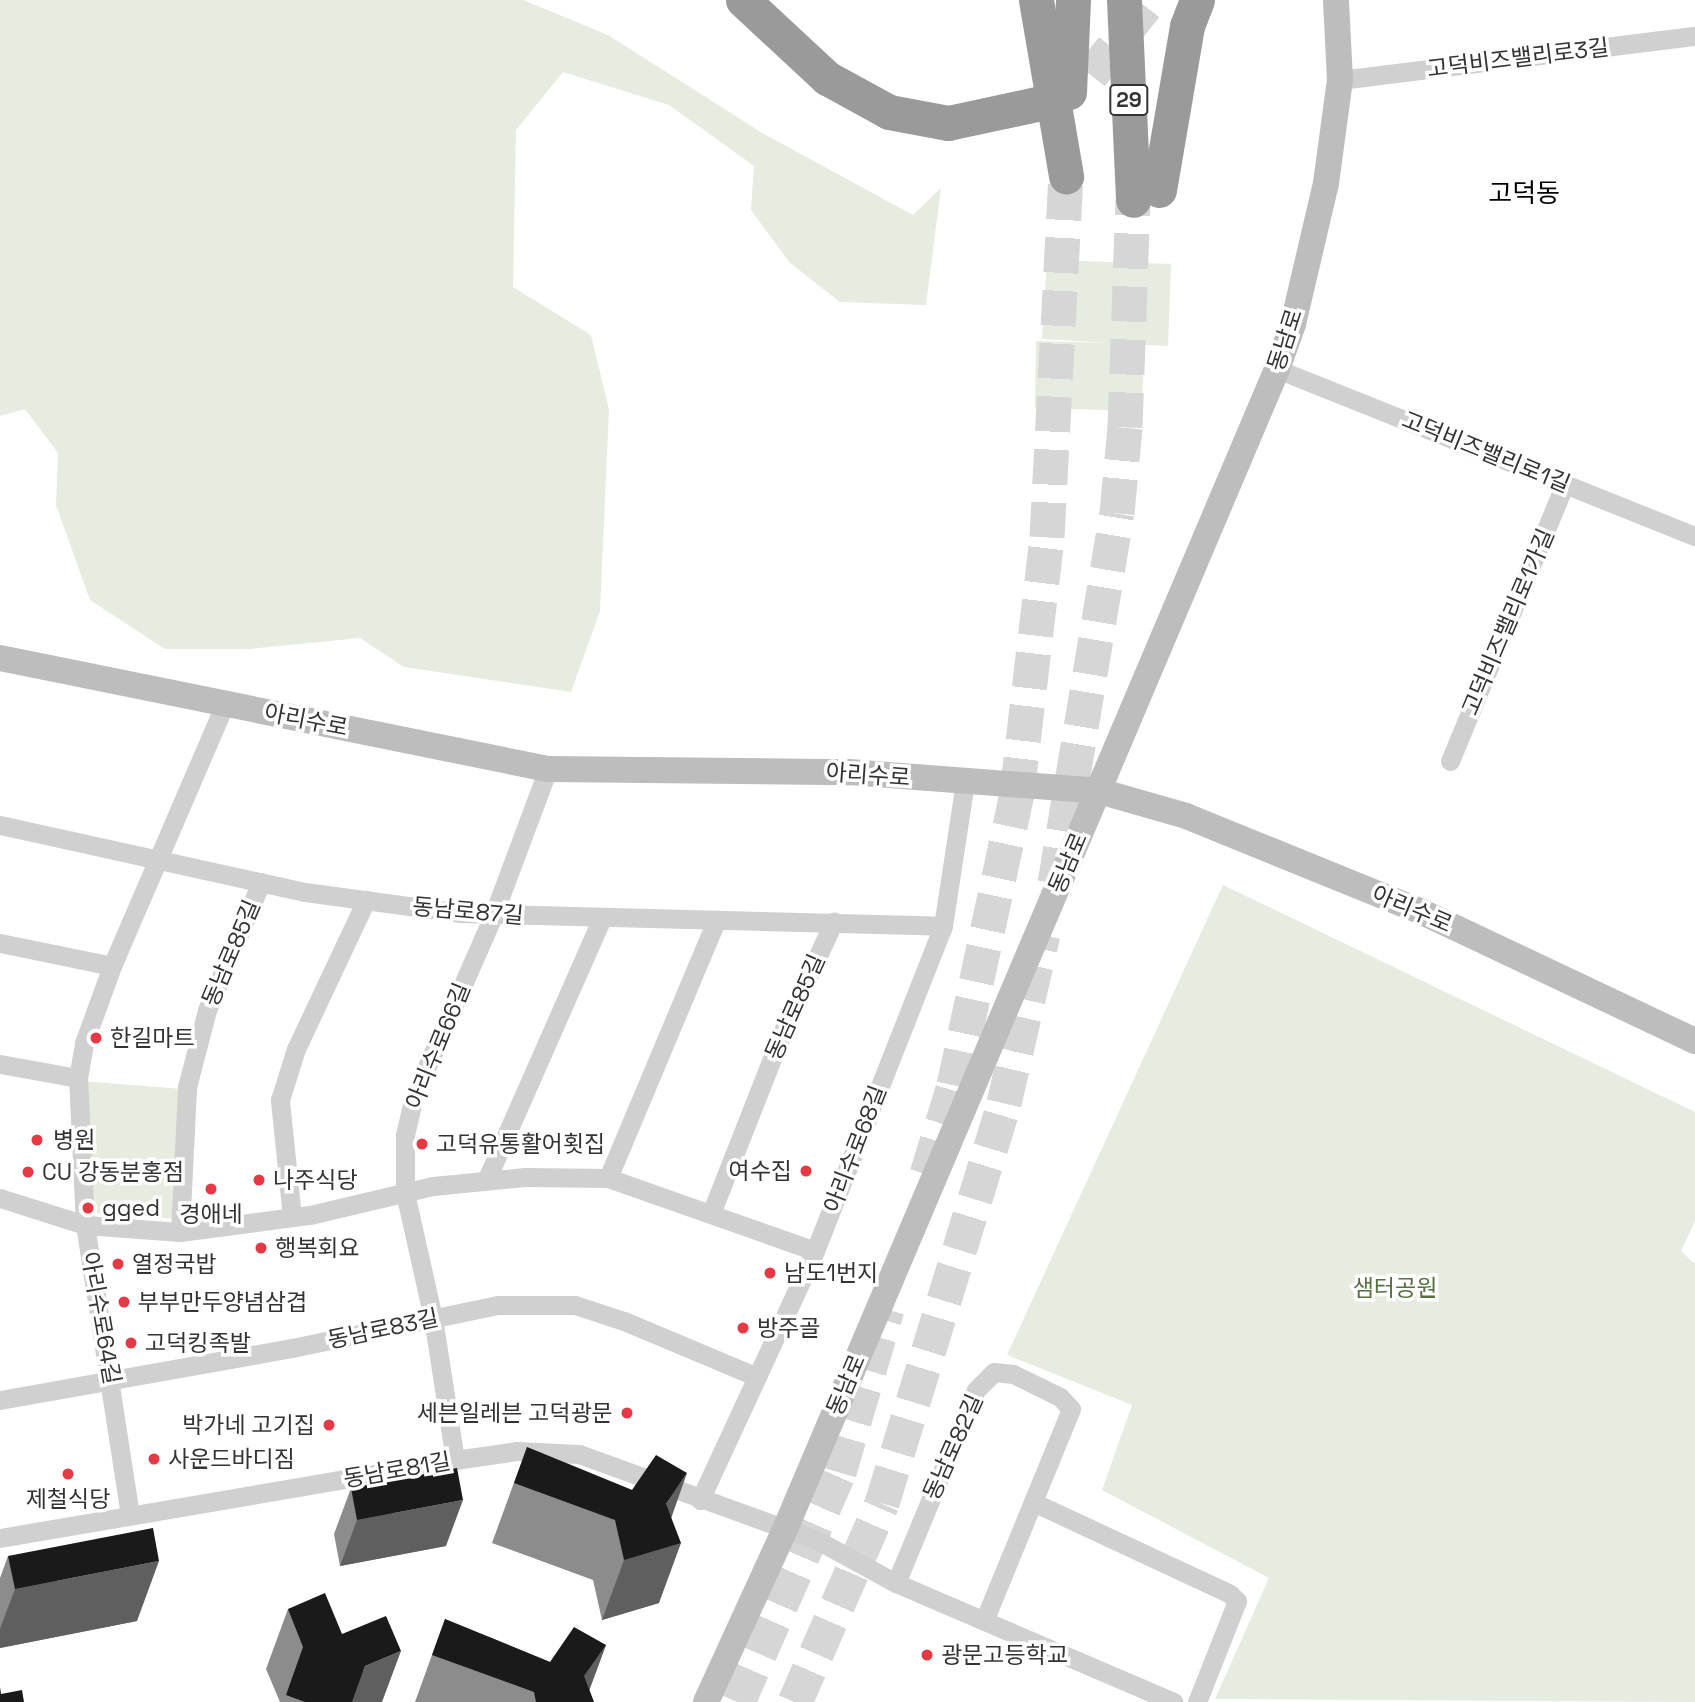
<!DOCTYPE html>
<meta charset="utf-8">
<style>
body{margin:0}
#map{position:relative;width:1695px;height:1702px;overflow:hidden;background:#fff;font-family:"Space Grotesk","Noto Sans KR",sans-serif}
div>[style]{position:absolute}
.green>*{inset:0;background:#e6ecdf}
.highway-tunnel>*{height:35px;margin-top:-17.5px;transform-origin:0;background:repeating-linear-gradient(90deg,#d6d6d6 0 35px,transparent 0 53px)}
.street>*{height:19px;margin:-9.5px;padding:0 9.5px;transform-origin:9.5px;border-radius:9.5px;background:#d0d0d0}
.secondary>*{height:26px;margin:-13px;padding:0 13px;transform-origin:13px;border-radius:13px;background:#bdbdbd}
.highway>*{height:35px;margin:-17.5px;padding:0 17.5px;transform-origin:17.5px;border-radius:17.5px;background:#9a9a9a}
.wall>*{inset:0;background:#8c8c8c}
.shaded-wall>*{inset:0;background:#5f5f5f}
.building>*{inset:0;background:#1a1a1a}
.dots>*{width:19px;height:19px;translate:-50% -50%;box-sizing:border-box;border:4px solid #fff;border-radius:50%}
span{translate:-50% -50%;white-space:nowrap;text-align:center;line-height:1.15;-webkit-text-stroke:7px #fff;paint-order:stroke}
.shield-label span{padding:2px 5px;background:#fff;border:2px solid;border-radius:5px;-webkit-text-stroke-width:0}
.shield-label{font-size:21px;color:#333;font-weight:700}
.street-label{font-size:23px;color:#333}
.poi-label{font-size:23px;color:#333}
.left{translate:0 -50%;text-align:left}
.right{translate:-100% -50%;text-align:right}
.park-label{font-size:23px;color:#56703f}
.quarter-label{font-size:26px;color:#000}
</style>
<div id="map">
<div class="green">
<div style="clip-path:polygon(0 0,523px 0,608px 35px,764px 134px,913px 215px,941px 188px,926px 305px,840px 302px,790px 263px,751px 210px,754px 166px,669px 105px,563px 72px,516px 130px,513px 287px,591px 335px,609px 410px,600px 611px,571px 692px,404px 667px,360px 638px,250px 649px,165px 649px,90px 600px,56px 505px,58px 453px,25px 409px,0 416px)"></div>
<div style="clip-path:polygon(1047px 260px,1171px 264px,1168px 346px,1144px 345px,1142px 411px,1035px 408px,1036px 341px,1112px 343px,1042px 339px)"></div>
<div style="clip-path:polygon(1223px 885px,1695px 1112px,1695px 1221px,1681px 1251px,1695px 1264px,1695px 1702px,1215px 1699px,1269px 1578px,1102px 1490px,1132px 1405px,1007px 1355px)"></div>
<div style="clip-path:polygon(81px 1081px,183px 1089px,177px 1219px,81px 1212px)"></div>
</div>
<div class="highway-tunnel">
<div style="left:1046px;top:99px;width:51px;rotate:-28.1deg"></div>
<div style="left:1091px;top:75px;width:95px;rotate:-51.8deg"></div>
<div style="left:1055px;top:883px;width:375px;rotate:-80.5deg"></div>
<div style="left:1117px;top:513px;width:86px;rotate:-84.7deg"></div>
<div style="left:1125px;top:427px;width:227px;rotate:-88deg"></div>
<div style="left:927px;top:1174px;width:93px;rotate:-73.1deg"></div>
<div style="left:954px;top:1085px;width:299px;rotate:-77.8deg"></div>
<div style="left:1017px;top:793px;width:258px;rotate:-83.3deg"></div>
<div style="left:1047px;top:537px;width:361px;rotate:-87deg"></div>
<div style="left:738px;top:1702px;width:251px;rotate:-66.3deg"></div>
<div style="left:839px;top:1472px;width:170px;rotate:-73.6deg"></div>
<div style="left:795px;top:1702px;width:217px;rotate:-66.4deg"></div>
<div style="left:882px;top:1503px;width:418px;rotate:-73deg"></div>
<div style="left:1004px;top:1103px;width:173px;rotate:-77deg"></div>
</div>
<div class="street">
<div style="left:1340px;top:80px;width:358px;rotate:-7.1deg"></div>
<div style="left:1277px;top:369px;width:450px;rotate:21.8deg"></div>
<div style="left:1450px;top:761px;width:300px;rotate:-67.5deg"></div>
<div style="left:0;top:825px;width:312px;rotate:12.4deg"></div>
<div style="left:305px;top:892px;width:156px;rotate:7.7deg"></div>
<div style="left:460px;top:913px;width:483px;rotate:1.5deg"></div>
<div style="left:0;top:943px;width:114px;rotate:11.6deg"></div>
<div style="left:0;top:1064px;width:79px;rotate:10.2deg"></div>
<div style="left:608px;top:1178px;width:279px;rotate:-67.2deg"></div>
<div style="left:486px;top:1181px;width:287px;rotate:-66.2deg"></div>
<div style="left:0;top:1198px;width:89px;rotate:17.6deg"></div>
<div style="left:85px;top:1225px;width:95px;rotate:4.2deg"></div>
<div style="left:180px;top:1232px;width:131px;rotate:-7.5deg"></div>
<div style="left:310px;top:1215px;width:126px;rotate:-13.3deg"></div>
<div style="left:433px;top:1186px;width:92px;rotate:-5.6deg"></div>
<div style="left:525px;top:1177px;width:83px;rotate:0.7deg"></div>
<div style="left:608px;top:1178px;width:219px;rotate:19.4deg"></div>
<div style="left:712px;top:1211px;width:191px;rotate:-68.5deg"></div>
<div style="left:782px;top:1033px;width:123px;rotate:-65.1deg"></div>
<div style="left:292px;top:1217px;width:118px;rotate:-95.9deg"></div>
<div style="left:280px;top:1100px;width:53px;rotate:-72.6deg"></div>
<div style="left:296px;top:1049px;width:165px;rotate:-64.8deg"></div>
<div style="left:180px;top:1232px;width:145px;rotate:-87.2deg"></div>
<div style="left:187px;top:1087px;width:80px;rotate:-75.4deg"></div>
<div style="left:207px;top:1010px;width:139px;rotate:-67.1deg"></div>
<div style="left:0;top:1400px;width:297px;rotate:-10.1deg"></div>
<div style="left:292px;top:1348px;width:210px;rotate:-11.8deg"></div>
<div style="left:498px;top:1305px;width:77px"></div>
<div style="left:575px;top:1305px;width:52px;rotate:18.1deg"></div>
<div style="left:624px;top:1321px;width:144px;rotate:22.8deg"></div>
<div style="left:455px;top:1460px;width:144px;rotate:-98.8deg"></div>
<div style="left:433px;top:1318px;width:128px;rotate:-102.6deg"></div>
<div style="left:405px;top:1193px;width:58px;rotate:-90deg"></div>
<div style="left:405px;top:1135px;width:40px;rotate:-77deg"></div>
<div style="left:414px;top:1096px;width:197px;rotate:-66.3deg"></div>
<div style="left:493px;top:916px;width:157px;rotate:-69.5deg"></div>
<div style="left:700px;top:1500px;width:274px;rotate:-65.2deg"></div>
<div style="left:815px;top:1251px;width:349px;rotate:-68.5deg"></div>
<div style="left:943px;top:926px;width:145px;rotate:-81.3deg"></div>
<div style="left:1033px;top:1502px;width:217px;rotate:25deg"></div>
<div style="left:1230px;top:1594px;width:10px;rotate:45deg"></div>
<div style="left:1237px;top:1601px;width:109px;rotate:111.6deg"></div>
<div style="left:130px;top:1515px;width:293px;rotate:-98.8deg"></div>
<div style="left:85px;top:1225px;width:147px;rotate:-92.7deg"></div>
<div style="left:78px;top:1078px;width:36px;rotate:-80deg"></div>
<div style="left:84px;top:1043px;width:82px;rotate:-70deg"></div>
<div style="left:112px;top:966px;width:285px;rotate:-66.7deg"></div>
<div style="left:0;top:1538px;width:462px;rotate:-9.7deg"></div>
<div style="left:455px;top:1460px;width:63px;rotate:-8.3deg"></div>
<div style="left:517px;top:1451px;width:62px;rotate:2.8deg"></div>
<div style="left:579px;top:1454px;width:253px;rotate:19.9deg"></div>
<div style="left:817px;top:1540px;width:90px;rotate:28.6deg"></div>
<div style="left:896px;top:1583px;width:302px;rotate:23.2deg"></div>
<div style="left:896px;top:1583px;width:209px;rotate:-67.5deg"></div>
<div style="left:976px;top:1390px;width:25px;rotate:-45deg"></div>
<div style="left:994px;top:1372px;width:19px;rotate:6deg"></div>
<div style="left:1013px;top:1374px;width:52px;rotate:26.1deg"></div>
<div style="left:1060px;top:1397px;width:16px;rotate:47deg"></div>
<div style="left:1071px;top:1409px;width:229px;rotate:112.3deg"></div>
</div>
<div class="secondary">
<div style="left:0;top:658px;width:559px;rotate:11.45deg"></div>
<div style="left:548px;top:769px;width:301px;rotate:0.6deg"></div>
<div style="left:849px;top:772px;width:251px;rotate:4.3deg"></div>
<div style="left:1099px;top:791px;width:91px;rotate:16deg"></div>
<div style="left:1186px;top:816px;width:253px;rotate:22.1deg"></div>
<div style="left:1420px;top:911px;width:304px;rotate:25.3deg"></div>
<div style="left:706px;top:1702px;width:192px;rotate:-65.4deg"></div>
<div style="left:786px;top:1527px;width:1258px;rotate:-67.02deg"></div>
<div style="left:1277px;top:369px;width:48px;rotate:-70.4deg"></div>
<div style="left:1293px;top:324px;width:145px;rotate:-76.8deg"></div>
<div style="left:1326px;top:183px;width:104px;rotate:-82.3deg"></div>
<div style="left:1340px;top:80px;width:80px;rotate:-92.9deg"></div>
</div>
<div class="highway">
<div style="left:743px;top:0;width:115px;rotate:42.9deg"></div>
<div style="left:827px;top:78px;width:71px;rotate:28.7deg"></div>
<div style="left:889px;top:112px;width:60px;rotate:10.6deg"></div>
<div style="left:948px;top:123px;width:91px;rotate:-12.1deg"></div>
<div style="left:1036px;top:0;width:179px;rotate:80.3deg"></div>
<div style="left:1124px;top:0;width:200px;rotate:87.4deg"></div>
<div style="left:1069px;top:92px;width:92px;rotate:-87.5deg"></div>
<div style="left:1159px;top:190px;width:166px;rotate:-80.3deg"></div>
<div style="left:1187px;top:26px;width:28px;rotate:-69deg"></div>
</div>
<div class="wall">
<div style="clip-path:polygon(527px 1447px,632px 1490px,671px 1518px,659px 1603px,602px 1620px,593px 1580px,492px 1543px)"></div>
<div style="clip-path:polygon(351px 1488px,446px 1546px,340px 1566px,334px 1534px)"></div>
<div style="clip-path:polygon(8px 1556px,137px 1621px,0 1648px,0 1578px)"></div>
<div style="clip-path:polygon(288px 1609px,342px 1634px,382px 1702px,280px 1702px,266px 1669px)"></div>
<div style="clip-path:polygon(445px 1619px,550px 1662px,606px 1645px,589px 1690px,594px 1702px,415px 1702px)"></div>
</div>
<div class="shaded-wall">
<div style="clip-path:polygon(687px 1473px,666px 1533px,681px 1543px,659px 1603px,602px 1620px,624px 1560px,666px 1504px)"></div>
<div style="clip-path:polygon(463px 1500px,446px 1546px,340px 1566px,357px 1520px)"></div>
<div style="clip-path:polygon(159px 1561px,137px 1621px,0 1648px,0 1629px,15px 1589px)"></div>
<div style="clip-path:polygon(606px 1645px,585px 1702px,584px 1676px)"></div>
<div style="clip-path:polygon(401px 1651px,382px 1702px,352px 1702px,365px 1666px)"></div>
</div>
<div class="building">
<div style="clip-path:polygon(527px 1447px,632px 1490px,656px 1455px,687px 1473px,666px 1504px,681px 1543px,624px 1560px,615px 1520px,514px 1483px)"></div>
<div style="clip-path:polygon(457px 1468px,463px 1500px,357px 1520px,351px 1488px)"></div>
<div style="clip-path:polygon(153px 1528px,159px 1561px,15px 1589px,8px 1556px)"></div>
<div style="clip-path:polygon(325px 1593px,342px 1634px,386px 1616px,401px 1651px,365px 1666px,352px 1702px,305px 1702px,286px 1695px,303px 1647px,288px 1609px)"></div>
<div style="clip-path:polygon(445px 1619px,550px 1662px,574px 1627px,606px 1645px,584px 1676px,594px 1702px,536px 1702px,534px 1692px,432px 1655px)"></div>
<div style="clip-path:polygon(0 1687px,1px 1694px,22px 1690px,24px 1702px,0 1702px)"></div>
</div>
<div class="dots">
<div style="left:96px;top:1038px;background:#e63946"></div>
<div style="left:37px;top:1140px;background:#e63946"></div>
<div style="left:422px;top:1144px;background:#e63946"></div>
<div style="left:806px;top:1171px;background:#e63946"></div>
<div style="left:28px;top:1172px;background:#e63946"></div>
<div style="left:259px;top:1180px;background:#e63946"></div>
<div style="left:211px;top:1189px;background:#e63946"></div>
<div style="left:88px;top:1208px;background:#e63946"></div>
<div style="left:261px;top:1248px;background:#e63946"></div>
<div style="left:118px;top:1264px;background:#e63946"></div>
<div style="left:770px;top:1273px;background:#e63946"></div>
<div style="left:124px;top:1302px;background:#e63946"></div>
<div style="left:743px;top:1328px;background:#e63946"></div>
<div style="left:131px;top:1343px;background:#e63946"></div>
<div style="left:627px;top:1413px;background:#e63946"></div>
<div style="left:329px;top:1425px;background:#e63946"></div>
<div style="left:154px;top:1459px;background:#e63946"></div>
<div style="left:68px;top:1474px;background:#e63946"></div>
<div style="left:927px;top:1655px;background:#e63946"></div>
</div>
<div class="shield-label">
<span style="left:1129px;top:100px">29</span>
</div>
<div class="street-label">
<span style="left:1518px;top:58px;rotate:-7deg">고덕비즈밸리로3길</span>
<span style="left:1285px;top:340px;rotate:-72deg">동남로</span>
<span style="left:1486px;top:452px;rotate:22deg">고덕비즈밸리로1길</span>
<span style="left:1508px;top:622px;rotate:-67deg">고덕비즈밸리로1가길</span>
<span style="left:306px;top:720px;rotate:11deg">아리수로</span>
<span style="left:868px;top:775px;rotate:4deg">아리수로</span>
<span style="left:1068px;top:863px;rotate:-67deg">동남로</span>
<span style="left:1412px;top:909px;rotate:23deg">아리수로</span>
<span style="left:468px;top:911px;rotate:5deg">동남로87길</span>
<span style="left:231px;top:953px;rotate:-67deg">동남로85길</span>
<span style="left:795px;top:1007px;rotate:-66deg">동남로85길</span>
<span style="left:438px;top:1046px;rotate:-68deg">아리수로66길</span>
<span style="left:855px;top:1149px;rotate:-69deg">아리수로68길</span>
<span style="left:101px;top:1318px;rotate:80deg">아리수로64길</span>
<span style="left:383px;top:1329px;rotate:-12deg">동남로83길</span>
<span style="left:846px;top:1385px;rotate:-67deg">동남로</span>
<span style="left:953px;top:1447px;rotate:-66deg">동남로82길</span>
<span style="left:397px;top:1470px;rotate:-10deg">동남로81길</span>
</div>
<div class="poi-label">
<span class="left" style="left:110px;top:1038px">한길마트</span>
<span class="left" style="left:53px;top:1140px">병원</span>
<span class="left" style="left:436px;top:1144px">고덕유통활어횟집</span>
<span class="right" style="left:792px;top:1171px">여수집</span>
<span class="left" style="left:42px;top:1172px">CU 강동분홍점</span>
<span class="left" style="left:273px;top:1180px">나주식당</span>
<span class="left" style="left:102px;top:1208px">gged</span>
<span style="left:211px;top:1214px">경애네</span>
<span class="left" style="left:275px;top:1248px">행복회요</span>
<span class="left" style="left:132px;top:1264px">열정국밥</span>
<span class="left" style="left:784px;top:1273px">남도1번지</span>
<span class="left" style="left:138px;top:1302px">부부만두양념삼겹</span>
<span class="left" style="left:757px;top:1328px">방주골</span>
<span class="left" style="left:145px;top:1343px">고덕킹족발</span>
<span class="right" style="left:613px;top:1413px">세븐일레븐 고덕광문</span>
<span class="right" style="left:315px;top:1425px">박가네 고기집</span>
<span class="left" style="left:168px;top:1459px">사운드바디짐</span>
<span style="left:68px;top:1499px">제철식당</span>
<span class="left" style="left:941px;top:1655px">광문고등학교</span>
</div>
<div class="park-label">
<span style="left:1395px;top:1288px">샘터공원</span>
</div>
<div class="quarter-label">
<span style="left:1524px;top:194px">고덕동</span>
</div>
</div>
